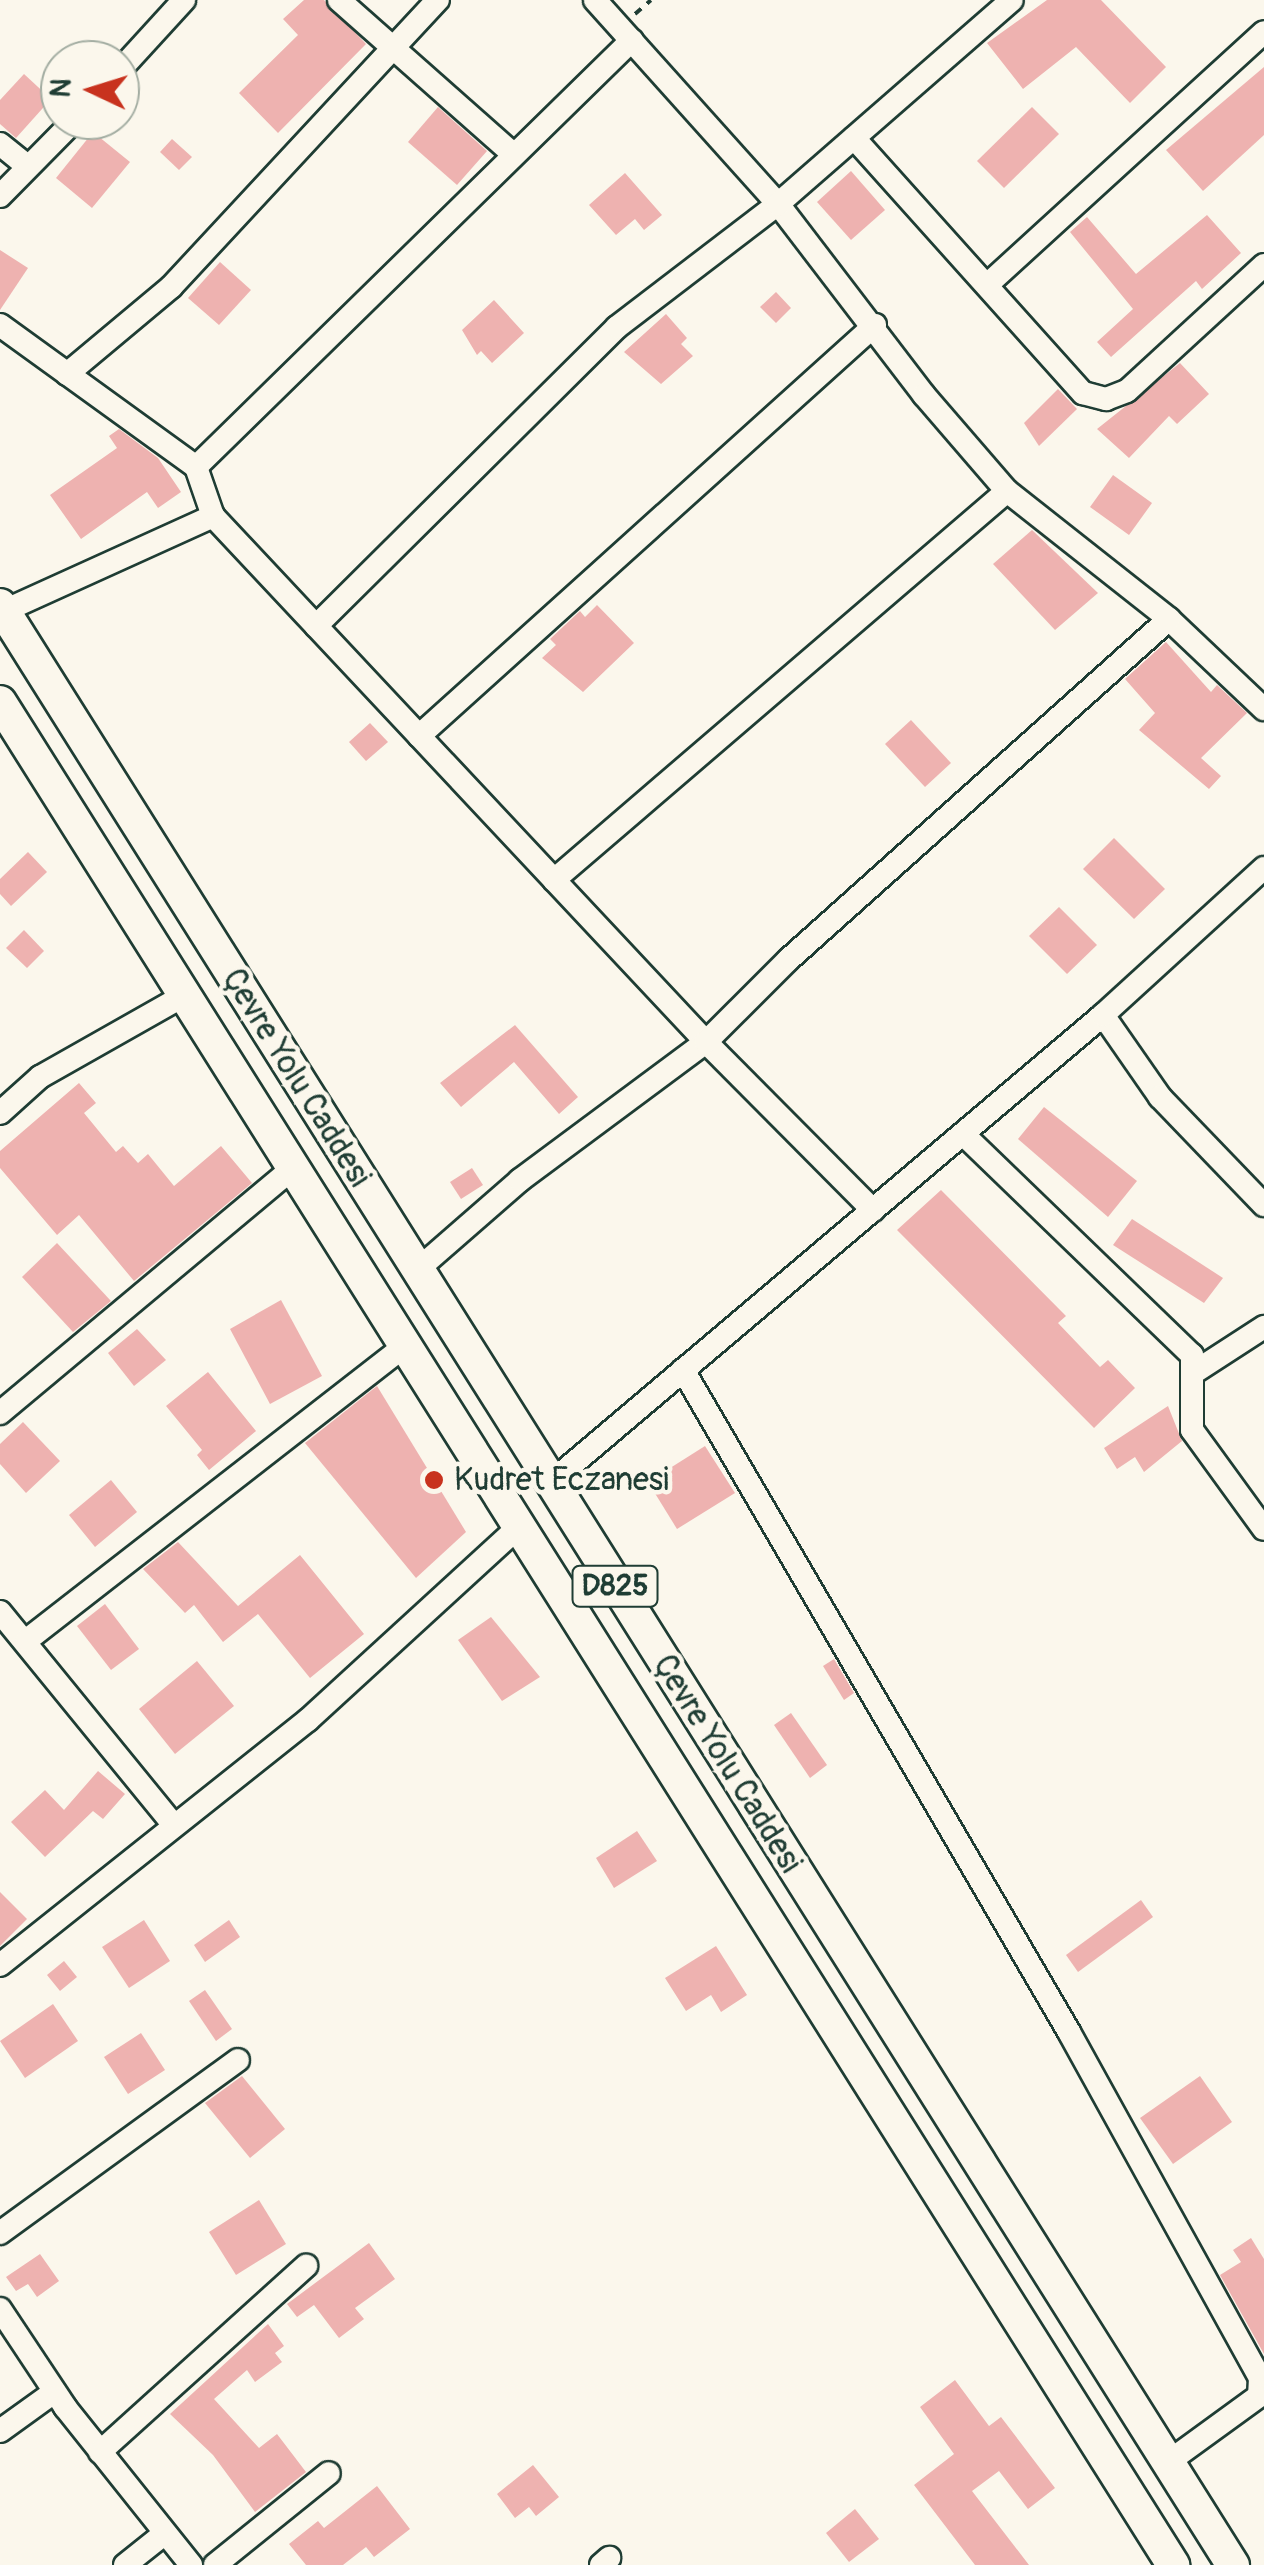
<!DOCTYPE html>
<meta charset="utf-8">
<style>
body{margin:0}
#map{position:relative;width:1264px;height:2565px;overflow:hidden;background:#fbf7ec;font-family:Pangolin,sans-serif}
div>[style]{position:absolute}
.building>*{inset:0;background:#eeb2b0}
.path>*{height:4px;margin-top:-2px;transform-origin:0;background:repeating-linear-gradient(90deg,#1f3d34 0 8px,transparent 0 16px)}
.roads{filter:drop-shadow(2px 0 #1f3d34) drop-shadow(-2px 0 #1f3d34) drop-shadow(0 2px #1f3d34) drop-shadow(0 -2px #1f3d34)}
.minor>*{height:22px;margin:-11px;padding:0 11px;transform-origin:11px;border-radius:11px;background:#fbf7ec}
.highway>*{height:32px;margin:-16px;padding:0 16px;transform-origin:16px;border-radius:16px;background:#fbf7ec}
.dots>*{width:28px;height:28px;translate:-50% -50%;box-sizing:border-box;border:5px solid #fbf7ec;border-radius:50%}
span{translate:-50% -50%;white-space:nowrap;text-align:center;line-height:1.15;-webkit-text-stroke:9px #fbf7ec;paint-order:stroke}
.shield-label span{padding:2px 8px;background:#fbf7ec;border:2px solid;border-radius:8px;-webkit-text-stroke-width:0}
.shield-label{font-size:30px;color:#1f3d34;font-weight:700}
.street-label{font-size:32px;color:#1f3d34}
.poi-label{font-size:32px;color:#1f3d34}
.left{translate:0 -50%;text-align:left}
.north{position:absolute;left:40px;top:40px;width:100px;height:100px;box-sizing:border-box;background:#fbf7ec;border:2px solid #a3ada2;border-radius:50%;rotate:274deg;font-size:28px;font-weight:700;line-height:40px;text-align:center;color:#1f3d34}
.north::after{content:'';display:block;margin:auto;width:35px;height:45px;background:#c8321e;clip-path:polygon(50% 0,100% 100%,50% 72%,0 100%)}
</style>
<div id="map">
<div class="building">
<div style="clip-path:polygon(304px 0,324px 0,366px 44px,278px 133px,239px 93px,298px 35px,283px 19px)"></div>
<div style="clip-path:polygon(1047px 0,1101px 0,1166px 67px,1130px 103px,1076px 47px,1023px 89px,987px 43px)"></div>
<div style="clip-path:polygon(1264px 67px,1264px 135px,1203px 191px,1166px 150px)"></div>
<div style="clip-path:polygon(24px 74px,51px 99px,16px 138px,0 124px,0 100px)"></div>
<div style="clip-path:polygon(438px 107px,487px 151px,457px 185px,408px 142px)"></div>
<div style="clip-path:polygon(1032px 107px,1059px 134px,1004px 188px,977px 161px)"></div>
<div style="clip-path:polygon(93px 132px,130px 162px,92px 208px,56px 178px)"></div>
<div style="clip-path:polygon(172px 139px,192px 157px,179px 170px,160px 152px)"></div>
<div style="clip-path:polygon(851px 171px,885px 210px,851px 240px,817px 202px)"></div>
<div style="clip-path:polygon(625px 173px,662px 215px,644px 230px,635px 219px,616px 235px,589px 205px)"></div>
<div style="clip-path:polygon(1207px 215px,1241px 253px,1202px 289px,1196px 281px,1111px 357px,1097px 342px,1133px 309px,1070px 232px,1087px 217px,1136px 274px)"></div>
<div style="clip-path:polygon(0 250px,28px 268px,0 310px)"></div>
<div style="clip-path:polygon(220px 262px,251px 290px,219px 325px,188px 298px)"></div>
<div style="clip-path:polygon(776px 292px,791px 308px,776px 323px,760px 307px)"></div>
<div style="clip-path:polygon(494px 300px,524px 333px,492px 363px,481px 351px,477px 355px,462px 330px)"></div>
<div style="clip-path:polygon(666px 314px,687px 338px,681px 344px,693px 356px,661px 384px,624px 352px)"></div>
<div style="clip-path:polygon(1180px 363px,1209px 394px,1177px 424px,1169px 416px,1129px 458px,1097px 429px)"></div>
<div style="clip-path:polygon(1058px 389px,1077px 409px,1039px 446px,1024px 423px)"></div>
<div style="clip-path:polygon(119px 429px,158px 458px,181px 492px,158px 508px,147px 492px,81px 539px,50px 495px,117px 448px,109px 436px)"></div>
<div style="clip-path:polygon(1113px 475px,1152px 503px,1129px 535px,1090px 507px)"></div>
<div style="clip-path:polygon(1032px 530px,1098px 593px,1055px 630px,993px 564px)"></div>
<div style="clip-path:polygon(597px 605px,634px 643px,583px 692px,542px 658px,556px 645px,550px 639px,580px 611px,585px 617px)"></div>
<div style="clip-path:polygon(1166px 642px,1211px 692px,1217px 685px,1247px 713px,1201px 758px,1221px 776px,1209px 789px,1139px 730px,1155px 713px,1125px 679px)"></div>
<div style="clip-path:polygon(911px 720px,951px 763px,925px 787px,885px 744px)"></div>
<div style="clip-path:polygon(370px 723px,388px 742px,366px 761px,349px 742px)"></div>
<div style="clip-path:polygon(1114px 838px,1165px 889px,1134px 919px,1083px 869px)"></div>
<div style="clip-path:polygon(28px 852px,47px 872px,11px 906px,0 894px,0 879px)"></div>
<div style="clip-path:polygon(1059px 907px,1097px 945px,1067px 974px,1029px 936px)"></div>
<div style="clip-path:polygon(24px 930px,44px 951px,27px 968px,6px 948px)"></div>
<div style="clip-path:polygon(515px 1025px,578px 1097px,559px 1114px,514px 1062px,461px 1107px,440px 1083px)"></div>
<div style="clip-path:polygon(79px 1083px,96px 1103px,84px 1113px,116px 1152px,123px 1146px,138px 1163px,148px 1154px,174px 1186px,221px 1146px,252px 1183px,134px 1281px,79px 1215px,57px 1235px,0 1168px,0 1151px)"></div>
<div style="clip-path:polygon(1044px 1107px,1137px 1181px,1108px 1217px,1018px 1139px)"></div>
<div style="clip-path:polygon(472px 1168px,483px 1185px,461px 1199px,450px 1182px)"></div>
<div style="clip-path:polygon(941px 1190px,1066px 1316px,1058px 1323px,1100px 1367px,1108px 1360px,1135px 1388px,1094px 1428px,897px 1230px)"></div>
<div style="clip-path:polygon(1132px 1219px,1223px 1278px,1204px 1303px,1113px 1245px)"></div>
<div style="clip-path:polygon(57px 1243px,111px 1301px,73px 1332px,22px 1277px)"></div>
<div style="clip-path:polygon(281px 1300px,322px 1376px,270px 1404px,230px 1329px)"></div>
<div style="clip-path:polygon(137px 1329px,166px 1360px,134px 1386px,108px 1353px)"></div>
<div style="clip-path:polygon(208px 1372px,256px 1431px,209px 1470px,197px 1455px,202px 1450px,166px 1406px)"></div>
<div style="clip-path:polygon(377px 1386px,466px 1532px,416px 1578px,305px 1443px)"></div>
<div style="clip-path:polygon(1168px 1406px,1182px 1441px,1144px 1472px,1135px 1457px,1117px 1469px,1104px 1448px)"></div>
<div style="clip-path:polygon(23px 1422px,60px 1461px,26px 1493px,0 1464px,0 1444px)"></div>
<div style="clip-path:polygon(705px 1446px,735px 1493px,677px 1529px,648px 1482px)"></div>
<div style="clip-path:polygon(111px 1480px,137px 1512px,95px 1547px,69px 1515px)"></div>
<div style="clip-path:polygon(178px 1542px,238px 1606px,300px 1555px,364px 1634px,310px 1678px,258px 1614px,223px 1642px,194px 1605px,185px 1613px,143px 1569px)"></div>
<div style="clip-path:polygon(105px 1604px,139px 1649px,111px 1670px,77px 1626px)"></div>
<div style="clip-path:polygon(491px 1617px,540px 1677px,502px 1701px,458px 1640px)"></div>
<div style="clip-path:polygon(834px 1659px,854px 1693px,844px 1700px,823px 1666px)"></div>
<div style="clip-path:polygon(197px 1661px,234px 1706px,175px 1754px,139px 1709px)"></div>
<div style="clip-path:polygon(791px 1713px,827px 1765px,810px 1778px,774px 1725px)"></div>
<div style="clip-path:polygon(98px 1771px,125px 1794px,103px 1819px,93px 1811px,45px 1857px,11px 1822px,45px 1790px,64px 1810px)"></div>
<div style="clip-path:polygon(637px 1831px,657px 1861px,614px 1888px,596px 1858px)"></div>
<div style="clip-path:polygon(0 1892px,27px 1919px,0 1946px)"></div>
<div style="clip-path:polygon(1141px 1900px,1153px 1917px,1078px 1972px,1066px 1955px)"></div>
<div style="clip-path:polygon(144px 1920px,170px 1961px,129px 1988px,102px 1947px)"></div>
<div style="clip-path:polygon(229px 1920px,240px 1937px,205px 1962px,194px 1945px)"></div>
<div style="clip-path:polygon(716px 1946px,747px 1995px,721px 2012px,711px 1995px,686px 2011px,665px 1978px)"></div>
<div style="clip-path:polygon(64px 1961px,77px 1977px,60px 1991px,47px 1975px)"></div>
<div style="clip-path:polygon(205px 1990px,232px 2029px,216px 2041px,189px 2001px)"></div>
<div style="clip-path:polygon(53px 2004px,78px 2041px,25px 2078px,0 2041px)"></div>
<div style="clip-path:polygon(141px 2033px,165px 2070px,128px 2094px,104px 2057px)"></div>
<div style="clip-path:polygon(242px 2076px,285px 2129px,250px 2158px,205px 2103px)"></div>
<div style="clip-path:polygon(1200px 2076px,1232px 2122px,1173px 2164px,1140px 2118px)"></div>
<div style="clip-path:polygon(259px 2200px,286px 2244px,236px 2275px,209px 2232px)"></div>
<div style="clip-path:polygon(1251px 2238px,1264px 2259px,1264px 2354px,1220px 2275px,1241px 2262px,1233px 2250px)"></div>
<div style="clip-path:polygon(369px 2243px,395px 2279px,355px 2308px,364px 2319px,339px 2338px,314px 2305px,297px 2317px,287px 2304px)"></div>
<div style="clip-path:polygon(40px 2254px,59px 2281px,37px 2297px,28px 2284px,16px 2291px,6px 2277px)"></div>
<div style="clip-path:polygon(268px 2324px,284px 2346px,275px 2353px,282px 2362px,255px 2382px,247px 2370px,214px 2399px,259px 2448px,277px 2434px,306px 2472px,255px 2512px,213px 2455px,170px 2414px)"></div>
<div style="clip-path:polygon(955px 2380px,989px 2426px,1001px 2417px,1055px 2488px,1028px 2509px,999px 2471px,972px 2491px,1029px 2565px,975px 2565px,914px 2485px,954px 2454px,920px 2407px)"></div>
<div style="clip-path:polygon(533px 2465px,559px 2497px,536px 2516px,529px 2507px,515px 2518px,497px 2494px)"></div>
<div style="clip-path:polygon(377px 2486px,410px 2529px,374px 2557px,366px 2547px,343px 2565px,306px 2565px,289px 2544px,318px 2521px,324px 2528px)"></div>
<div style="clip-path:polygon(855px 2509px,879px 2539px,849px 2562px,826px 2533px)"></div>
</div>
<div class="path">
<div style="left:635px;top:14px;width:21px;rotate:-41deg"></div>
</div>
<div class="roads">
<div class="minor">
<div style="left:339px;top:0;width:230px;rotate:41.5deg"></div>
<div style="left:595px;top:0;width:274px;rotate:48.1deg"></div>
<div style="left:778px;top:204px;width:240px;rotate:52.6deg"></div>
<div style="left:924px;top:395px;width:127px;rotate:49.2deg"></div>
<div style="left:1007px;top:491px;width:206px;rotate:38.3deg"></div>
<div style="left:1169px;top:619px;width:131px;rotate:43.5deg"></div>
<div style="left:120px;top:70px;width:95px;rotate:-47.6deg"></div>
<div style="left:854px;top:138px;width:343px;rotate:48.1deg"></div>
<div style="left:1083px;top:393px;width:24px;rotate:15deg"></div>
<div style="left:1106px;top:399px;width:22px;rotate:-21deg"></div>
<div style="left:1127px;top:391px;width:186px;rotate:-42.6deg"></div>
<div style="left:0;top:144px;width:36px;rotate:39deg"></div>
<div style="left:0;top:196px;width:107px;rotate:-45.4deg"></div>
<div style="left:987px;top:285px;width:375px;rotate:-42.4deg"></div>
<div style="left:0;top:325px;width:242px;rotate:35.9deg"></div>
<div style="left:196px;top:467px;width:52px;rotate:70.9deg"></div>
<div style="left:67px;top:374px;width:136px;rotate:-39.9deg"></div>
<div style="left:171px;top:287px;width:392px;rotate:-47.1deg"></div>
<div style="left:196px;top:467px;width:610px;rotate:-44.4deg"></div>
<div style="left:4px;top:611px;width:230px;rotate:-24.4deg"></div>
<div style="left:213px;top:516px;width:721px;rotate:46.85deg"></div>
<div style="left:706px;top:1042px;width:237px;rotate:45.2deg"></div>
<div style="left:316px;top:626px;width:424px;rotate:-44.8deg"></div>
<div style="left:617px;top:327px;width:203px;rotate:-37.4deg"></div>
<div style="left:778px;top:204px;width:310px;rotate:-41.1deg"></div>
<div style="left:419px;top:736px;width:614px;rotate:-42.03deg"></div>
<div style="left:554px;top:880px;width:597px;rotate:-40.65deg"></div>
<div style="left:1103px;top:1015px;width:100px;rotate:55.2deg"></div>
<div style="left:1160px;top:1097px;width:150px;rotate:46.1deg"></div>
<div style="left:0;top:1113px;width:54px;rotate:-42deg"></div>
<div style="left:40px;top:1077px;width:167px;rotate:-29.5deg"></div>
<div style="left:963px;top:1134px;width:318px;rotate:44deg"></div>
<div style="left:1192px;top:1355px;width:75px;rotate:90deg"></div>
<div style="left:1192px;top:1430px;width:122px;rotate:54deg"></div>
<div style="left:417px;top:1270px;width:137px;rotate:-41.1deg"></div>
<div style="left:520px;top:1180px;width:232px;rotate:-36.6deg"></div>
<div style="left:706px;top:1042px;width:116px;rotate:-45deg"></div>
<div style="left:788px;top:960px;width:511px;rotate:-41.83deg"></div>
<div style="left:683px;top:1370px;width:766px;rotate:59.75deg"></div>
<div style="left:1069px;top:2032px;width:395px;rotate:61.1deg"></div>
<div style="left:1260px;top:2378px;width:18px;rotate:93deg"></div>
<div style="left:1259px;top:2396px;width:112px;rotate:144deg"></div>
<div style="left:1193px;top:1373px;width:85px;rotate:-32.9deg"></div>
<div style="left:0;top:1413px;width:383px;rotate:-39.9deg"></div>
<div style="left:550px;top:1483px;width:724px;rotate:-40.24deg"></div>
<div style="left:1103px;top:1015px;width:218px;rotate:-42.4deg"></div>
<div style="left:0;top:1612px;width:275px;rotate:50.8deg"></div>
<div style="left:27px;top:1640px;width:480px;rotate:-37.9deg"></div>
<div style="left:0;top:1965px;width:394px;rotate:-38.5deg"></div>
<div style="left:308px;top:1720px;width:287px;rotate:-42.5deg"></div>
<div style="left:0;top:2233px;width:294px;rotate:-36deg"></div>
<div style="left:0;top:2309px;width:118px;rotate:56.4deg"></div>
<div style="left:65px;top:2407px;width:202px;rotate:51.4deg"></div>
<div style="left:0;top:2431px;width:67px;rotate:-35.8deg"></div>
<div style="left:100px;top:2452px;width:278px;rotate:-42.1deg"></div>
<div style="left:125px;top:2565px;width:50px;rotate:-38.5deg"></div>
<div style="left:215px;top:2565px;width:146px;rotate:-38.9deg"></div>
<div style="left:601px;top:2565px;width:11px;rotate:-41deg"></div>
</div>
<div class="highway">
<div style="left:0;top:605px;width:2316px;rotate:57.83deg"></div>
<div style="left:0;top:702px;width:2202px;rotate:57.8deg"></div>
</div>
</div>
<div class="dots">
<div style="left:434px;top:1480px;background:#c8321e"></div>
</div>
<div class="shield-label">
<span style="left:615px;top:1586px">D825</span>
</div>
<div class="street-label">
<span style="left:296px;top:1078px;rotate:58deg">Çevre Yolu Caddesi</span>
<span style="left:727px;top:1764px;rotate:58deg">Çevre Yolu Caddesi</span>
</div>
<div class="poi-label">
<span class="left" style="left:454px;top:1480px">Kudret Eczanesi</span>
</div>
<div class="north">N</div>
</div>
